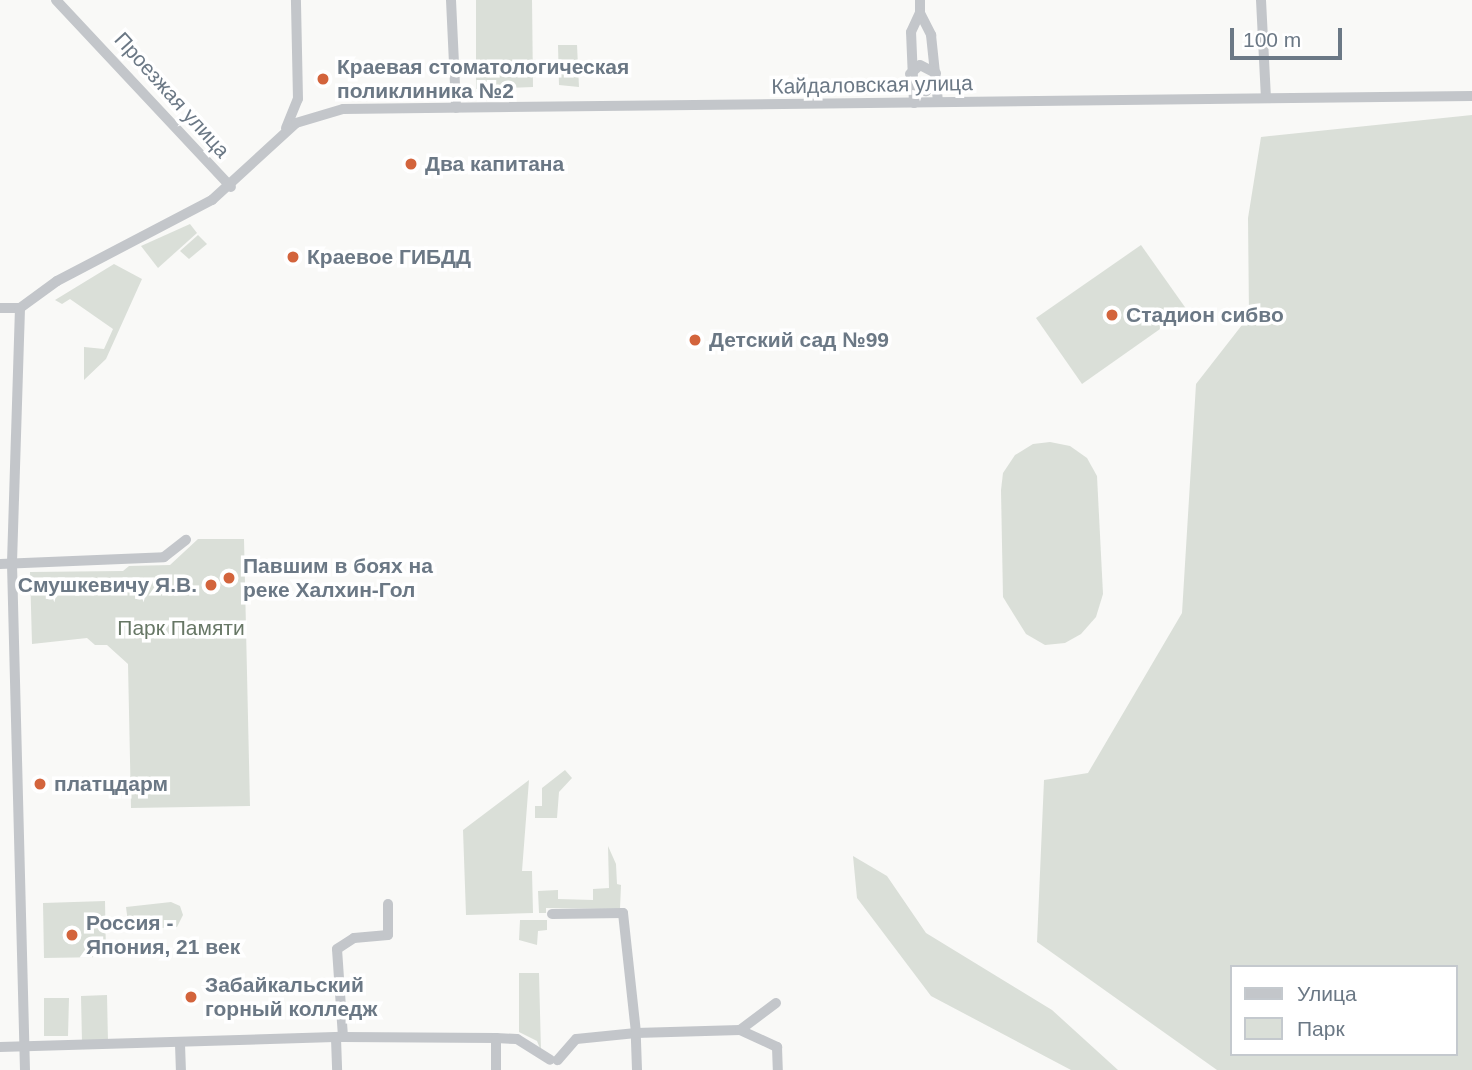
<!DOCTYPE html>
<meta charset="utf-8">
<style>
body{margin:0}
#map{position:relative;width:1472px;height:1070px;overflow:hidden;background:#f9f9f7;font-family:Helvetica,sans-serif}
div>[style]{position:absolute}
.green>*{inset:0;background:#dadfd8}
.minor>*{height:10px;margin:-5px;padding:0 5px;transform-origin:5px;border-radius:5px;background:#c3c6ca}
.dots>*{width:19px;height:19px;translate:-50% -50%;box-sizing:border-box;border:4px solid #fff;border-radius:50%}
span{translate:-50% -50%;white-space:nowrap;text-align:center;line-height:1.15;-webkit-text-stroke:7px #fff;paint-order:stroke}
.poi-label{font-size:21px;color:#6b7885;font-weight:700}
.left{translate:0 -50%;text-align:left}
.right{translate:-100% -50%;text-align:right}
.street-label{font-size:21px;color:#6b7885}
.park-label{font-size:21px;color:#677765}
.legend{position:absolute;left:1230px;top:965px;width:228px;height:91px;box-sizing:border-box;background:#fff;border:2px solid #c4c9ce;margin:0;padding:9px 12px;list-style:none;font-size:21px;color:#6b7885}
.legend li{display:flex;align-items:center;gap:14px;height:35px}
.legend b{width:35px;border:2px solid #c4c9ce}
.scale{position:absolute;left:1230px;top:28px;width:112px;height:32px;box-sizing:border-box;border:4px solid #6b7885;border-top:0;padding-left:9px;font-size:21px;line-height:24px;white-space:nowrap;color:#6b7885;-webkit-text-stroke:5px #fff;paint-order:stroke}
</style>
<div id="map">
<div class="green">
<div style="clip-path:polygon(476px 0,532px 0,533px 87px,476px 89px)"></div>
<div style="clip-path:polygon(558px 45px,577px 45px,579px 87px,559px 85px)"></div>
<div style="clip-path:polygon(evenodd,1472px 115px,1472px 1070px,1217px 1070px,1037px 942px,1044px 780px,1088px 773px,1182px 613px,1196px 384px,1249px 316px,1248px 218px,1261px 137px,1472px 115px,1232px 967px,1456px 967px,1456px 1054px,1232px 1054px,1232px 967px)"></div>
<div style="clip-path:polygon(190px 224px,197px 233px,158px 268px,141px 246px)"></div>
<div style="clip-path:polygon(198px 235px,207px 244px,189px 259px,180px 251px)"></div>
<div style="clip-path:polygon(1141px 245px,1187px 310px,1082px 384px,1036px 318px)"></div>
<div style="clip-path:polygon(114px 264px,142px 279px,106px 359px,84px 380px,84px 347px,104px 349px,113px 329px,70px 299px,62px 304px,55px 300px)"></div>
<div style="clip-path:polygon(1050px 442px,1070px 446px,1087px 458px,1097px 476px,1103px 594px,1096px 617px,1081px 634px,1065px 643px,1045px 645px,1026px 634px,1003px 597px,1001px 490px,1003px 473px,1015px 455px,1033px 444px)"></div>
<div style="clip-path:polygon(198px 539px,244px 539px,250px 806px,131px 808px,128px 664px,107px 645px,95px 645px,87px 638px,32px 644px,30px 572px,123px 571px,129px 566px,170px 565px)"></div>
<div style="clip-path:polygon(565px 770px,572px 778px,559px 792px,557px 818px,535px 818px,535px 806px,542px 806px,542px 788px)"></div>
<div style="clip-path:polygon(529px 780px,522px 871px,532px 871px,533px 913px,466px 915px,463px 830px)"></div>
<div style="clip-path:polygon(608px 846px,616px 864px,617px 884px,621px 885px,620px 909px,546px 908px,546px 913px,539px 913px,538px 891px,558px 890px,558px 899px,593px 900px,593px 889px,609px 888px)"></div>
<div style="clip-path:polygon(853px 856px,887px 876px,926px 933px,1052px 1010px,1118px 1070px,1071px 1070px,931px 996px,857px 898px)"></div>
<div style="clip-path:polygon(105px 901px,106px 957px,44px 958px,43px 903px)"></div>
<div style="clip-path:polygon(171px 902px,180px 906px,183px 915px,177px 927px,129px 930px,126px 907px)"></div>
<div style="clip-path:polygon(520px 920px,547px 920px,547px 930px,538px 931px,537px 945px,519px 940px)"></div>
<div style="clip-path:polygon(519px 973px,539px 973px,541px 1051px,537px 1041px,519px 1032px)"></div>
<div style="clip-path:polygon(107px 995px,108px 1042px,82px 1042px,81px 996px)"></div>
<div style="clip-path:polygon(44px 998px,69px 998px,68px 1036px,44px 1036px)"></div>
</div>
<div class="minor">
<div style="left:56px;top:0;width:256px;rotate:46.9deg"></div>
<div style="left:451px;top:0;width:108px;rotate:87.3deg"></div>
<div style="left:920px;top:0;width:13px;rotate:90deg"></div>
<div style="left:920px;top:13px;width:25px;rotate:63deg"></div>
<div style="left:931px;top:35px;width:67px;rotate:84deg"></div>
<div style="left:1261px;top:0;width:98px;rotate:87.1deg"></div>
<div style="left:910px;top:74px;width:13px;rotate:-42deg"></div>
<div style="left:920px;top:65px;width:18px;rotate:27deg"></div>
<div style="left:910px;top:83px;width:18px;rotate:27deg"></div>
<div style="left:926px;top:91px;width:14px;rotate:-39deg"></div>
<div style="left:914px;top:103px;width:71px;rotate:-92.4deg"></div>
<div style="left:911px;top:32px;width:21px;rotate:-65deg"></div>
<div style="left:286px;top:128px;width:31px;rotate:-68deg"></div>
<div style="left:298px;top:99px;width:99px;rotate:-91.2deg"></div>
<div style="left:0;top:308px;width:20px"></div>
<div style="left:20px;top:308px;width:46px;rotate:-36.1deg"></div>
<div style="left:57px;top:281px;width:175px;rotate:-27.6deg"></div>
<div style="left:212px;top:200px;width:114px;rotate:-42.5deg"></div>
<div style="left:296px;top:123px;width:49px;rotate:-16.6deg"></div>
<div style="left:343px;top:109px;width:1129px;rotate:-0.66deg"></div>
<div style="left:20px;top:308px;width:256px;rotate:91.8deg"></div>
<div style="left:12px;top:564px;width:506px;rotate:88.53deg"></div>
<div style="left:0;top:564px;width:164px;rotate:-2.4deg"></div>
<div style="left:164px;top:557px;width:28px;rotate:-38deg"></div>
<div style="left:552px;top:914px;width:71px;rotate:-0.8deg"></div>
<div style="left:623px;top:913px;width:121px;rotate:83.8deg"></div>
<div style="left:636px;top:1033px;width:60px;rotate:174.3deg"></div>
<div style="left:576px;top:1039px;width:28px;rotate:131deg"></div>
<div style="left:740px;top:1030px;width:41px;rotate:24.7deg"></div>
<div style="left:777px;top:1047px;width:23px;rotate:88deg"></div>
<div style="left:343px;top:1037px;width:88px;rotate:-93.9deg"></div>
<div style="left:337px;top:949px;width:20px;rotate:-33deg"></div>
<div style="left:354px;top:938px;width:34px;rotate:-5deg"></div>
<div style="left:388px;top:935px;width:31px;rotate:-90deg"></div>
<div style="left:336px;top:1038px;width:32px;rotate:88deg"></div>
<div style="left:180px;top:1044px;width:26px;rotate:88deg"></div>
<div style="left:0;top:1047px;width:343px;rotate:-1.7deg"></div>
<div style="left:343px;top:1037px;width:153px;rotate:0.4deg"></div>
<div style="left:496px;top:1038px;width:21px;rotate:3deg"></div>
<div style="left:517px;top:1039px;width:39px;rotate:32deg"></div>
<div style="left:496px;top:1070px;width:32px;rotate:-90deg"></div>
<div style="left:637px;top:1070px;width:37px;rotate:-92deg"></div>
<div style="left:636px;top:1033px;width:104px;rotate:-1.7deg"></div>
<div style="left:740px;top:1030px;width:45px;rotate:-36.9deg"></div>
</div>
<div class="dots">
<div style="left:323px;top:79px;background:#d3643c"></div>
<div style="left:411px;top:164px;background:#d3643c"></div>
<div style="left:293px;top:257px;background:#d3643c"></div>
<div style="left:1112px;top:315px;background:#d3643c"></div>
<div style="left:695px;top:340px;background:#d3643c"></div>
<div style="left:229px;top:578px;background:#d3643c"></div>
<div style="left:211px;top:585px;background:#d3643c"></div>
<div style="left:40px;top:784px;background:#d3643c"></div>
<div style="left:72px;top:935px;background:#d3643c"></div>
<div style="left:191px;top:997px;background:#d3643c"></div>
</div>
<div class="poi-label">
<span class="left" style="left:337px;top:79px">Краевая стоматологическая<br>поликлиника №2</span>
<span class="left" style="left:425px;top:164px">Два капитана</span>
<span class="left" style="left:307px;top:257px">Краевое ГИБДД</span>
<span class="left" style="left:1126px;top:315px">Стадион сибво</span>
<span class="left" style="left:709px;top:340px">Детский сад №99</span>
<span class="left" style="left:243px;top:578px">Павшим в боях на<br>реке Халхин-Гол</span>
<span class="right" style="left:197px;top:585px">Смушкевичу Я.В.</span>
<span class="left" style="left:54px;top:784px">платцдарм</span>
<span class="left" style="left:86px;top:935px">Россия -<br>Япония, 21 век</span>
<span class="left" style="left:205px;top:997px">Забайкальский<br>горный колледж</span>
</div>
<div class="street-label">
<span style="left:872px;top:85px;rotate:-1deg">Кайдаловская улица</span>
<span style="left:172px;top:95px;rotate:48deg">Проезжая улица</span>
</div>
<div class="park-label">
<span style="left:181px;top:628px">Парк Памяти</span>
</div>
<ul class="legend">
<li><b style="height:9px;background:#c3c6ca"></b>Улица</li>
<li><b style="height:19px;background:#dadfd8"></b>Парк</li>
</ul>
<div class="scale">100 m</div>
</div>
